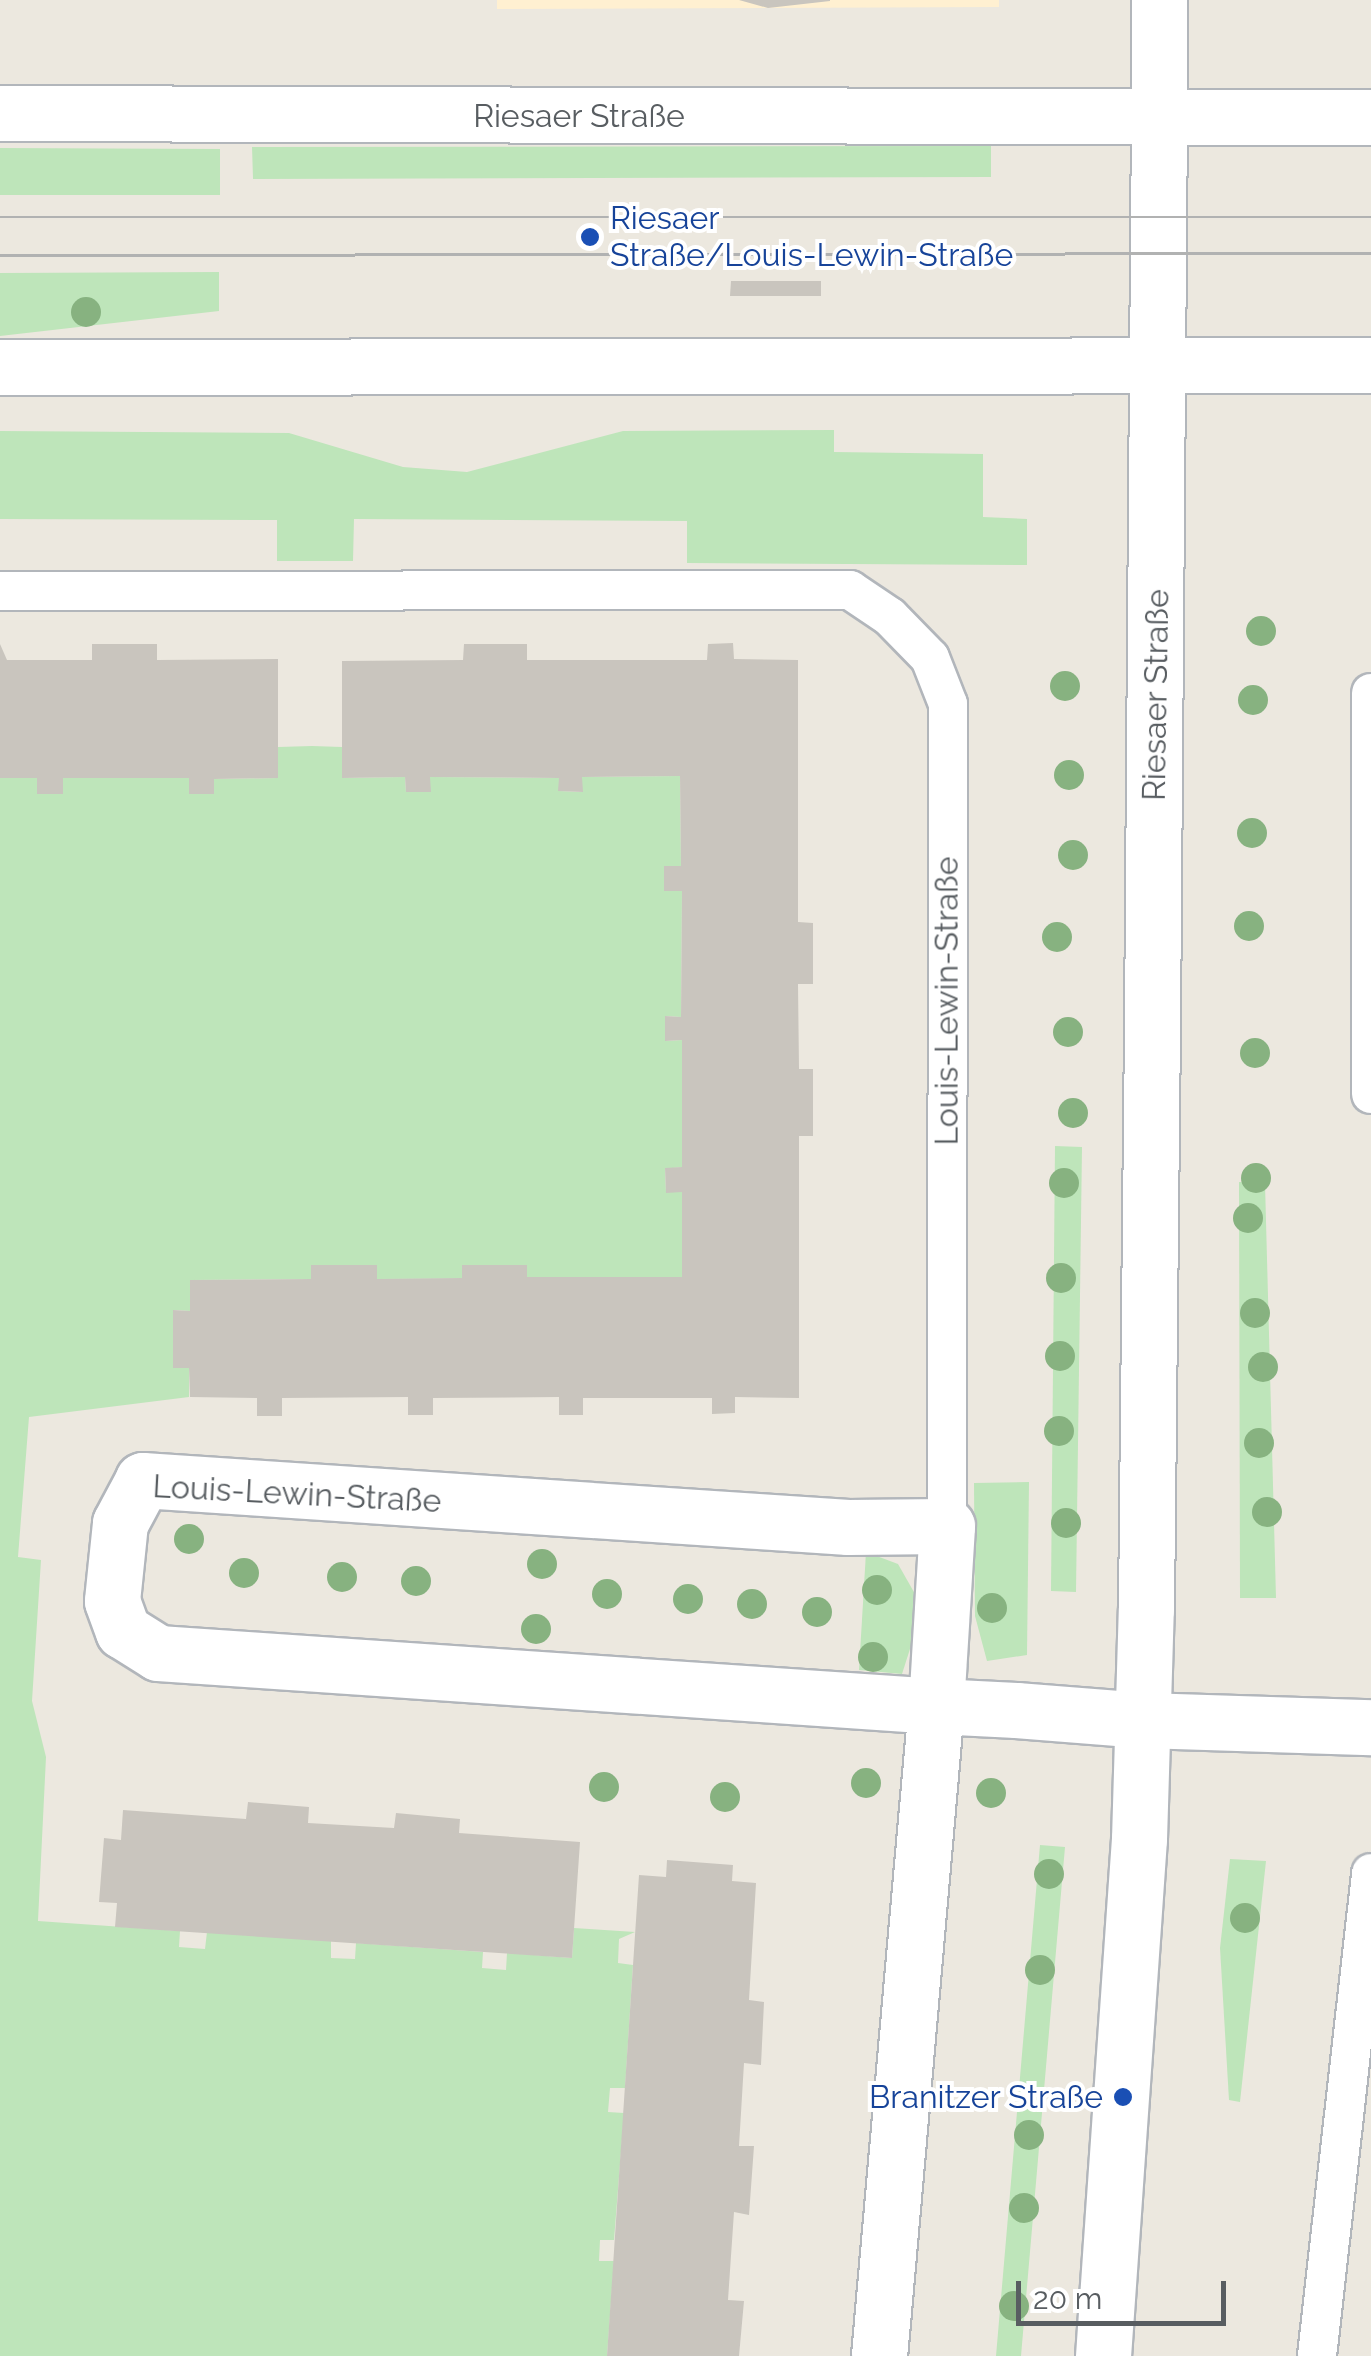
<!DOCTYPE html>
<meta charset="utf-8">
<style>
body{margin:0}
#map{position:relative;width:1371px;height:2356px;overflow:hidden;background:#ece8df;font-family:Raleway,sans-serif}
div>[style]{position:absolute}
.commercial>*{inset:0;background:#fff0d1}
.green>*{inset:0;background:#bee5ba}
.building>*{inset:0;background:#c9c5be}
.roads{filter:drop-shadow(2px 0 #b2b6bb) drop-shadow(-2px 0 #b2b6bb) drop-shadow(0 2px #b2b6bb) drop-shadow(0 -2px #b2b6bb)}
.service>*{height:38px;margin:-19px;padding:0 19px;transform-origin:19px;border-radius:19px;background:#fff}
.minor>*{height:55px;margin:-27.5px;padding:0 27.5px;transform-origin:27.5px;border-radius:27.5px;background:#fff}
.tertiary>*{height:55px;margin:-27.5px;padding:0 27.5px;transform-origin:27.5px;border-radius:27.5px;background:#fff}
.secondary>*{height:55px;margin:-27.5px;padding:0 27.5px;transform-origin:27.5px;border-radius:27.5px;background:#fff}
.tram>*{height:2.5px;margin:-1.25px;padding:0 1.25px;transform-origin:1.25px;border-radius:1.25px;background:#b1b2b2}
.trees>*{width:30px;height:30px;margin:-15px;border-radius:50%;background:#87b280}
.dots>*{width:28px;height:28px;translate:-50% -50%;box-sizing:border-box;border:5px solid #fff;border-radius:50%}
span{translate:-50% -50%;white-space:nowrap;text-align:center;line-height:1.15;-webkit-text-stroke:8px #fff;paint-order:stroke}
.street-label{font-size:32px;color:#585d61}
.transit-label{font-size:32px;color:#164399}
.left{translate:0 -50%;text-align:left}
.right{translate:-100% -50%;text-align:right}
.scale{position:absolute;left:1016px;top:2281px;width:210px;height:45px;box-sizing:border-box;border:5px solid #585d61;border-top:0;padding-left:12px;font-size:30px;line-height:35px;white-space:nowrap;color:#585d61;-webkit-text-stroke:8px #fff;paint-order:stroke}
</style>
<div id="map">
<div class="commercial">
<div style="clip-path:polygon(497px 0,999px 0,999px 7px,497px 9px)"></div>
</div>
<div class="green">
<div style="clip-path:polygon(991px 146px,991px 177px,253px 179px,252px 147px)"></div>
<div style="clip-path:polygon(0 148px,220px 149px,220px 195px,0 195px)"></div>
<div style="clip-path:polygon(219px 272px,219px 311px,0 336px,0 273px)"></div>
<div style="clip-path:polygon(834px 430px,834px 452px,983px 454px,983px 517px,1027px 519px,1027px 565px,687px 563px,687px 521px,354px 519px,353px 561px,277px 561px,277px 520px,0 519px,0 431px,289px 433px,403px 467px,467px 472px,623px 431px)"></div>
<div style="clip-path:polygon(312px 746px,342px 747px,343px 778px,405px 777px,406px 792px,430px 792px,430px 777px,559px 778px,559px 791px,582px 792px,582px 777px,680px 776px,681px 866px,664px 867px,664px 890px,682px 891px,681px 1017px,666px 1016px,666px 1041px,682px 1040px,682px 1167px,665px 1169px,666px 1192px,682px 1192px,682px 1277px,377px 1279px,311px 1266px,311px 1279px,190px 1280px,190px 1311px,174px 1310px,173px 1368px,189px 1368px,189px 1397px,29px 1417px,18px 1557px,41px 1560px,32px 1701px,46px 1757px,38px 1921px,180px 1931px,179px 1947px,205px 1949px,207px 1932px,331px 1941px,331px 1958px,355px 1959px,356px 1943px,483px 1952px,482px 1968px,506px 1970px,507px 1953px,572px 1958px,574px 1928px,635px 1932px,619px 1939px,618px 1963px,633px 1965px,625px 2088px,610px 2088px,608px 2112px,624px 2113px,614px 2240px,600px 2240px,599px 2261px,614px 2261px,607px 2356px,0 2356px,0 778px,37px 778px,38px 794px,63px 794px,63px 778px,189px 778px,214px 794px,214px 779px,278px 778px,278px 747px)"></div>
<div style="clip-path:polygon(1055px 1146px,1082px 1147px,1076px 1592px,1051px 1591px)"></div>
<div style="clip-path:polygon(1239px 1182px,1265px 1183px,1276px 1598px,1240px 1598px)"></div>
<div style="clip-path:polygon(1029px 1482px,1027px 1655px,987px 1661px,975px 1616px,974px 1483px)"></div>
<div style="clip-path:polygon(866px 1552px,898px 1564px,923px 1608px,902px 1674px,859px 1670px)"></div>
<div style="clip-path:polygon(1040px 1845px,1065px 1847px,1021px 2356px,996px 2356px)"></div>
<div style="clip-path:polygon(1230px 1859px,1266px 1861px,1240px 2102px,1229px 2100px,1220px 1948px)"></div>
</div>
<div class="building">
<div style="clip-path:polygon(739px 0,830px 0,830px 1px,768px 8px)"></div>
<div style="clip-path:polygon(731px 281px,821px 281px,821px 296px,730px 296px)"></div>
<div style="clip-path:polygon(733px 643px,734px 659px,798px 660px,798px 922px,813px 923px,813px 984px,798px 984px,799px 1069px,813px 1069px,813px 1136px,799px 1136px,799px 1398px,735px 1397px,735px 1413px,712px 1414px,712px 1398px,583px 1398px,583px 1415px,559px 1415px,559px 1397px,433px 1398px,433px 1415px,408px 1415px,408px 1397px,282px 1398px,282px 1416px,257px 1416px,257px 1398px,190px 1397px,189px 1368px,173px 1368px,173px 1310px,190px 1311px,190px 1280px,311px 1279px,311px 1265px,377px 1265px,377px 1279px,462px 1278px,462px 1265px,527px 1265px,527px 1277px,682px 1277px,682px 1192px,666px 1193px,665px 1168px,682px 1167px,682px 1040px,665px 1041px,665px 1016px,681px 1017px,682px 891px,664px 891px,664px 866px,681px 866px,680px 776px,582px 777px,583px 792px,558px 791px,559px 778px,430px 777px,431px 792px,406px 792px,405px 777px,342px 778px,342px 661px,463px 660px,464px 644px,527px 644px,527px 660px,707px 660px,708px 644px)"></div>
<div style="clip-path:polygon(0 644px,7px 660px,92px 660px,92px 644px,157px 644px,157px 660px,278px 659px,278px 778px,214px 779px,214px 794px,189px 794px,189px 778px,63px 778px,63px 794px,37px 794px,37px 778px,0 778px)"></div>
<div style="clip-path:polygon(248px 1802px,309px 1807px,308px 1823px,394px 1828px,396px 1813px,460px 1819px,459px 1833px,580px 1842px,572px 1958px,115px 1927px,117px 1903px,99px 1902px,104px 1838px,121px 1840px,123px 1810px,246px 1819px)"></div>
<div style="clip-path:polygon(667px 1860px,733px 1865px,732px 1881px,756px 1883px,749px 2000px,764px 2002px,761px 2065px,744px 2063px,739px 2146px,754px 2146px,749px 2215px,734px 2212px,728px 2300px,744px 2301px,739px 2356px,607px 2356px,639px 1875px,666px 1877px)"></div>
</div>
<div class="roads">
<div class="service">
<div style="left:0;top:591px;width:850px;rotate:-0.07deg"></div>
<div style="left:850px;top:590px;width:48px;rotate:34deg"></div>
<div style="left:890px;top:617px;width:57px;rotate:45.7deg"></div>
<div style="left:930px;top:658px;width:49px;rotate:68.6deg"></div>
<div style="left:948px;top:704px;width:822px;rotate:90.07deg"></div>
<div style="left:1371px;top:693px;width:401px;rotate:90deg"></div>
<div style="left:1317px;top:2356px;width:486px;rotate:-83.6deg"></div>
</div>
<div class="minor">
<div style="left:1159px;top:117px;width:117px;rotate:-90deg"></div>
<div style="left:879px;top:2356px;width:652px;rotate:-84.99deg"></div>
<div style="left:936px;top:1706px;width:180px;rotate:-86.5deg"></div>
<div style="left:947px;top:1526px;width:99px;rotate:179.4deg"></div>
<div style="left:848px;top:1527px;width:707px;rotate:-176.19deg"></div>
<div style="left:143px;top:1480px;width:49px;rotate:118.1deg"></div>
<div style="left:120px;top:1523px;width:78px;rotate:95.9deg"></div>
<div style="left:112px;top:1601px;width:32px;rotate:70deg"></div>
<div style="left:123px;top:1631px;width:41px;rotate:32.2deg"></div>
<div style="left:158px;top:1653px;width:780px;rotate:3.9deg"></div>
<div style="left:936px;top:1706px;width:80px;rotate:2.9deg"></div>
<div style="left:1016px;top:1710px;width:127px;rotate:4.5deg"></div>
<div style="left:1143px;top:1720px;width:228px;rotate:1.8deg"></div>
</div>
<div class="tertiary">
<div style="left:1146px;top:1609px;width:584px;rotate:-89.41deg"></div>
<div style="left:1103px;top:2356px;width:518px;rotate:-86.02deg"></div>
</div>
<div class="secondary">
<div style="left:0;top:113px;width:1371px;rotate:0.17deg"></div>
<div style="left:0;top:367px;width:1371px;rotate:-0.08deg"></div>
<div style="left:1152px;top:1025px;width:908px;rotate:-89.56deg"></div>
<div style="left:1139px;top:1839px;width:230px;rotate:-88.3deg"></div>
</div>
</div>
<div class="tram">
<div style="left:0;top:217px;width:1371px"></div>
<div style="left:0;top:255px;width:1371px;rotate:-0.08deg"></div>
</div>
<div class="trees">
<div style="left:86px;top:312px"></div>
<div style="left:1261px;top:631px"></div>
<div style="left:1065px;top:686px"></div>
<div style="left:1253px;top:700px"></div>
<div style="left:1069px;top:775px"></div>
<div style="left:1252px;top:833px"></div>
<div style="left:1073px;top:855px"></div>
<div style="left:1249px;top:926px"></div>
<div style="left:1057px;top:937px"></div>
<div style="left:1068px;top:1032px"></div>
<div style="left:1255px;top:1053px"></div>
<div style="left:1073px;top:1113px"></div>
<div style="left:1256px;top:1178px"></div>
<div style="left:1064px;top:1183px"></div>
<div style="left:1248px;top:1218px"></div>
<div style="left:1061px;top:1278px"></div>
<div style="left:1255px;top:1313px"></div>
<div style="left:1060px;top:1356px"></div>
<div style="left:1263px;top:1367px"></div>
<div style="left:1059px;top:1431px"></div>
<div style="left:1259px;top:1443px"></div>
<div style="left:1267px;top:1512px"></div>
<div style="left:1066px;top:1523px"></div>
<div style="left:189px;top:1539px"></div>
<div style="left:542px;top:1564px"></div>
<div style="left:244px;top:1573px"></div>
<div style="left:342px;top:1577px"></div>
<div style="left:416px;top:1581px"></div>
<div style="left:877px;top:1590px"></div>
<div style="left:607px;top:1594px"></div>
<div style="left:688px;top:1599px"></div>
<div style="left:752px;top:1604px"></div>
<div style="left:992px;top:1608px"></div>
<div style="left:817px;top:1612px"></div>
<div style="left:536px;top:1629px"></div>
<div style="left:873px;top:1657px"></div>
<div style="left:866px;top:1783px"></div>
<div style="left:604px;top:1787px"></div>
<div style="left:991px;top:1793px"></div>
<div style="left:725px;top:1797px"></div>
<div style="left:1049px;top:1874px"></div>
<div style="left:1245px;top:1918px"></div>
<div style="left:1040px;top:1970px"></div>
<div style="left:1029px;top:2135px"></div>
<div style="left:1024px;top:2208px"></div>
<div style="left:1014px;top:2306px"></div>
</div>
<div class="dots">
<div style="left:590px;top:237px;background:#1a4fb4"></div>
<div style="left:1123px;top:2097px;background:#1a4fb4"></div>
</div>
<div class="street-label">
<span style="left:579px;top:116px">Riesaer Straße</span>
<span style="left:1156px;top:695px;rotate:-89deg">Riesaer Straße</span>
<span style="left:947px;top:1001px;rotate:-90deg">Louis-Lewin-Straße</span>
<span style="left:297px;top:1494px;rotate:3deg">Louis-Lewin-Straße</span>
</div>
<div class="transit-label">
<span class="left" style="left:610px;top:237px">Riesaer<br>Straße/Louis-Lewin-Straße</span>
<span class="right" style="left:1103px;top:2097px">Branitzer Straße</span>
</div>
<div class="scale">20 m</div>
</div>
